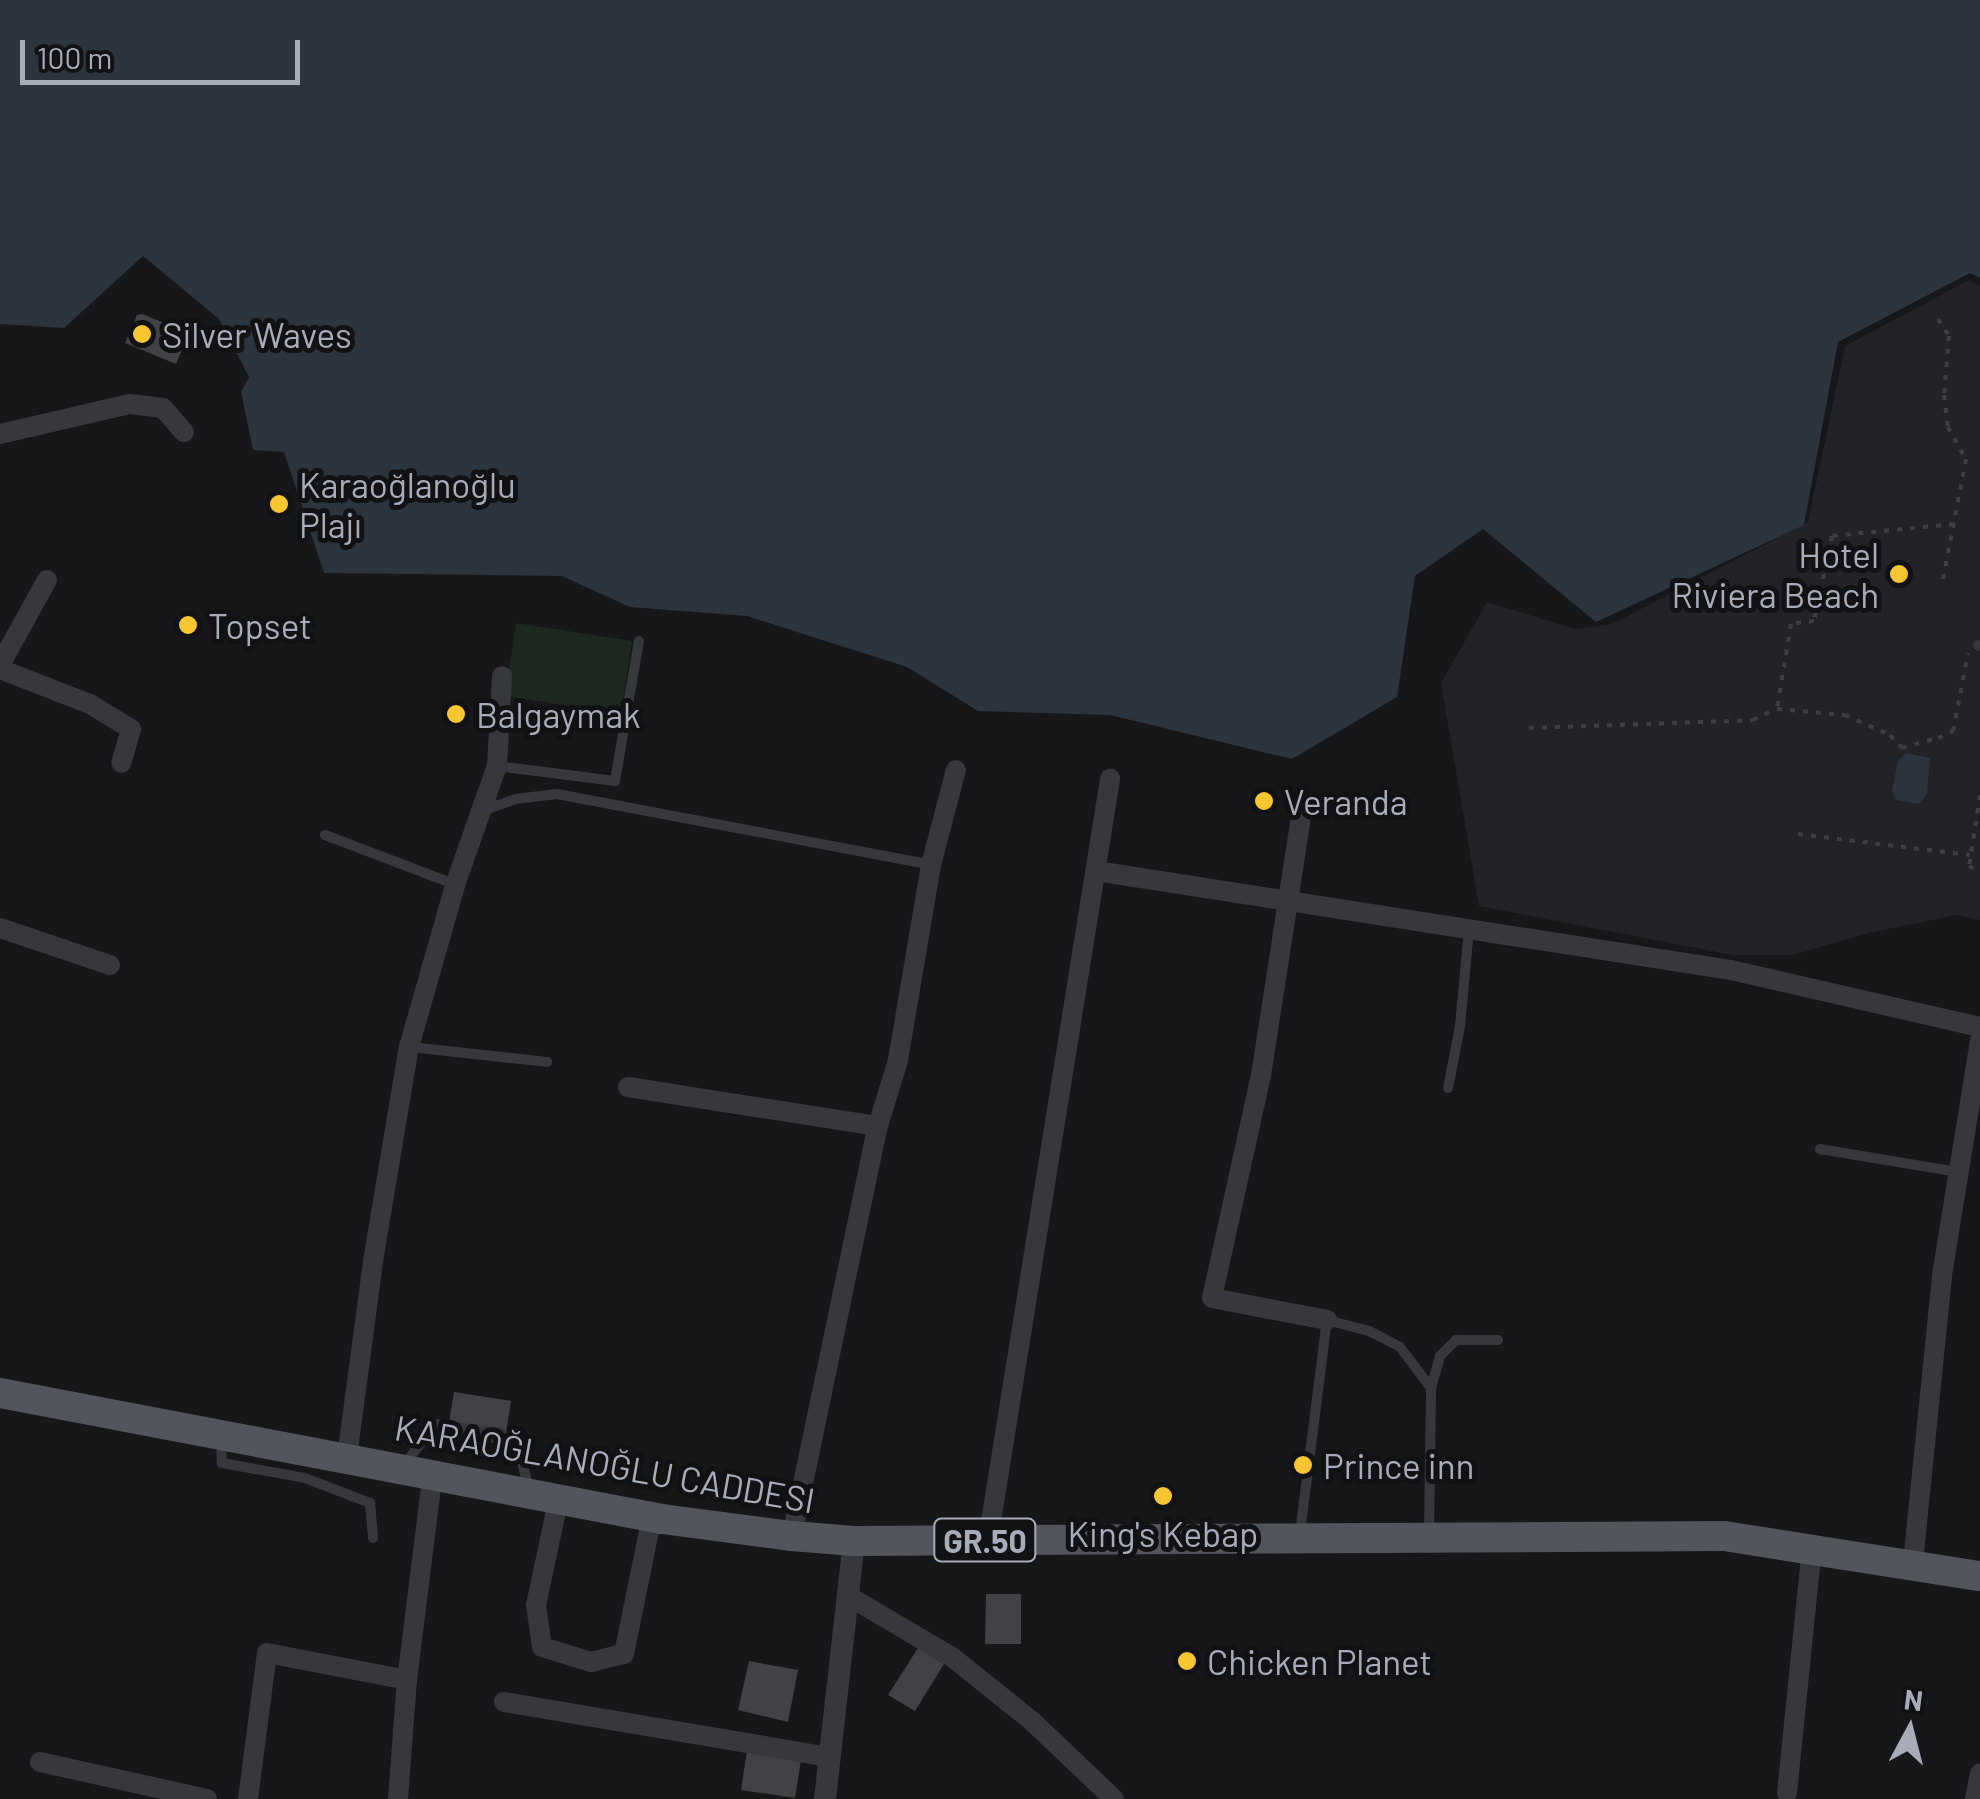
<!DOCTYPE html>
<meta charset="utf-8">
<style>
body{margin:0}
#map{position:relative;width:1980px;height:1799px;overflow:hidden;background:#171619;font-family:Barlow,sans-serif}
div>[style]{position:absolute}
.built>*{inset:0;background:#232226}
.green>*{inset:0;background:#1e2720}
.water>*{inset:0;background:#2c343d}
.building>*{inset:0;background:#414146}
.path>*{height:4px;margin-top:-2px;transform-origin:0;background:repeating-linear-gradient(90deg,#3d3f45 0 5px,transparent 0 13px)}
.service>*{height:10px;margin:-5px;padding:0 5px;transform-origin:5px;border-radius:5px;background:#37383e}
.minor>*{height:20px;margin:-10px;padding:0 10px;transform-origin:10px;border-radius:10px;background:#37383e}
.tertiary>*{height:22px;margin:-11px;padding:0 11px;transform-origin:11px;border-radius:11px;background:#37383e}
.primary>*{height:30px;margin:-15px;padding:0 15px;transform-origin:15px;border-radius:15px;background:#53555d}
.dots>*{width:28px;height:28px;translate:-50% -50%;box-sizing:border-box;border:5px solid #121114;border-radius:50%}
span{translate:-50% -50%;white-space:nowrap;text-align:center;line-height:1.15;-webkit-text-stroke:10px #121114;paint-order:stroke}
.shield-label span{padding:2px 8px;background:#121114;border:2px solid;border-radius:8px;-webkit-text-stroke-width:0}
.shield-label{font-size:32px;color:#a8acb9;font-weight:700}
.poi-label{font-size:35px;color:#a8acb9}
.left{translate:0 -50%;text-align:left}
.right{translate:-100% -50%;text-align:right}
.street-label{font-size:35px;color:#a8acb9}
.north{position:absolute;left:1860px;top:1679px;width:100px;height:100px;-webkit-text-stroke:8px #121114;paint-order:stroke;rotate:7deg;font-size:28px;font-weight:700;line-height:40px;text-align:center;color:#a8acb9}
.north::after{content:'';display:block;margin:auto;width:35px;height:45px;background:#a8acb9;clip-path:polygon(50% 0,100% 100%,50% 72%,0 100%)}
.scale{position:absolute;left:20px;top:40px;width:280px;height:45px;box-sizing:border-box;border:5px solid #a8acb9;border-top:0;padding-left:12px;font-size:30px;line-height:35px;white-space:nowrap;color:#a8acb9;-webkit-text-stroke:8px #121114;paint-order:stroke}
</style>
<div id="map">
<div class="built">
<div style="clip-path:polygon(1969px 280px,1980px 286px,1980px 920px,1957px 915px,1868px 933px,1793px 955px,1733px 955px,1479px 906px,1441px 683px,1487px 602px,1576px 629px,1612px 624px,1808px 522px,1845px 346px)"></div>
</div>
<div class="green">
<div style="clip-path:polygon(516px 623px,632px 641px,621px 714px,505px 696px)"></div>
</div>
<div class="water">
<div style="clip-path:polygon(0 0,1980px 0,1980px 278px,1970px 273px,1838px 342px,1804px 525px,1596px 622px,1483px 529px,1415px 576px,1397px 697px,1292px 759px,1110px 715px,978px 711px,907px 667px,747px 616px,630px 607px,562px 576px,324px 573px,284px 452px,253px 450px,241px 392px,249px 377px,219px 319px,143px 256px,64px 328px,0 324px)"></div>
<div style="clip-path:polygon(1906px 753px,1930px 758px,1927px 793px,1919px 804px,1896px 800px,1892px 791px,1898px 761px)"></div>
</div>
<div class="building">
<div style="clip-path:polygon(142px 314px,189px 333px,176px 364px,125px 343px,137px 315px)"></div>
<div style="clip-path:polygon(454px 1392px,511px 1401px,504px 1445px,447px 1435px)"></div>
<div style="clip-path:polygon(986px 1594px,1021px 1594px,1021px 1644px,985px 1644px)"></div>
<div style="clip-path:polygon(918px 1648px,944px 1664px,915px 1711px,888px 1695px)"></div>
<div style="clip-path:polygon(749px 1661px,798px 1670px,788px 1722px,738px 1710px)"></div>
<div style="clip-path:polygon(747px 1751px,801px 1760px,795px 1798px,741px 1790px)"></div>
</div>
<div class="path">
<div style="left:1938px;top:319px;width:20px;rotate:57deg"></div>
<div style="left:1949px;top:336px;width:59px;rotate:94.8deg"></div>
<div style="left:1944px;top:395px;width:32px;rotate:83deg"></div>
<div style="left:1948px;top:427px;width:37px;rotate:61deg"></div>
<div style="left:1966px;top:459px;width:128px;rotate:100.8deg"></div>
<div style="left:1954px;top:524px;width:123px;rotate:174.4deg"></div>
<div style="left:1832px;top:536px;width:87px;rotate:102deg"></div>
<div style="left:1814px;top:621px;width:23px;rotate:173deg"></div>
<div style="left:1791px;top:624px;width:86px;rotate:99.4deg"></div>
<div style="left:1777px;top:709px;width:68px;rotate:5deg"></div>
<div style="left:1845px;top:715px;width:49px;rotate:24deg"></div>
<div style="left:1890px;top:735px;width:18px;rotate:47deg"></div>
<div style="left:1902px;top:748px;width:37px;rotate:-16deg"></div>
<div style="left:1938px;top:738px;width:17px;rotate:-25deg"></div>
<div style="left:1953px;top:731px;width:79px;rotate:-79.1deg"></div>
<div style="left:1529px;top:728px;width:224px;rotate:-2deg"></div>
<div style="left:1753px;top:720px;width:25px;rotate:-26deg"></div>
<div style="left:1980px;top:795px;width:72px;rotate:98.8deg"></div>
<div style="left:1969px;top:866px;width:12px;rotate:24deg"></div>
<div style="left:1798px;top:834px;width:173px;rotate:7deg"></div>
</div>
<div class="service">
<div style="left:1978px;top:645px;width:2px;rotate:27deg"></div>
<div style="left:497px;top:766px;width:119px;rotate:7.2deg"></div>
<div style="left:615px;top:781px;width:142px;rotate:-80.3deg"></div>
<div style="left:485px;top:810px;width:33px;rotate:-20deg"></div>
<div style="left:516px;top:799px;width:41px;rotate:-7deg"></div>
<div style="left:557px;top:794px;width:381px;rotate:10.7deg"></div>
<div style="left:325px;top:835px;width:138px;rotate:20.8deg"></div>
<div style="left:410px;top:1047px;width:138px;rotate:6.2deg"></div>
<div style="left:1448px;top:1088px;width:63px;rotate:-79deg"></div>
<div style="left:1460px;top:1026px;width:97px;rotate:-84.7deg"></div>
<div style="left:1820px;top:1149px;width:139px;rotate:9.5deg"></div>
<div style="left:221px;top:1440px;width:23px;rotate:88deg"></div>
<div style="left:222px;top:1463px;width:84px;rotate:10.2deg"></div>
<div style="left:305px;top:1478px;width:70px;rotate:21deg"></div>
<div style="left:370px;top:1503px;width:35px;rotate:85deg"></div>
<div style="left:403px;top:1466px;width:53px;rotate:-51.8deg"></div>
<div style="left:436px;top:1424px;width:80px;rotate:8.6deg"></div>
<div style="left:515px;top:1436px;width:55px;rotate:75.2deg"></div>
<div style="left:1300px;top:1533px;width:215px;rotate:-82.8deg"></div>
<div style="left:1327px;top:1320px;width:43px;rotate:14.7deg"></div>
<div style="left:1369px;top:1331px;width:35px;rotate:27deg"></div>
<div style="left:1400px;top:1347px;width:51px;rotate:52.9deg"></div>
<div style="left:1429px;top:1535px;width:147px;rotate:-89.2deg"></div>
<div style="left:1431px;top:1388px;width:33px;rotate:-74deg"></div>
<div style="left:1440px;top:1356px;width:23px;rotate:-45deg"></div>
<div style="left:1456px;top:1340px;width:42px"></div>
</div>
<div class="minor">
<div style="left:0;top:434px;width:133px;rotate:-13deg"></div>
<div style="left:130px;top:404px;width:33px;rotate:7deg"></div>
<div style="left:163px;top:408px;width:32px;rotate:49deg"></div>
<div style="left:0;top:665px;width:97px;rotate:-61.1deg"></div>
<div style="left:0;top:669px;width:97px;rotate:21.3deg"></div>
<div style="left:90px;top:704px;width:48px;rotate:31.4deg"></div>
<div style="left:131px;top:729px;width:35px;rotate:106deg"></div>
<div style="left:1303px;top:804px;width:274px;rotate:98.8deg"></div>
<div style="left:1261px;top:1075px;width:228px;rotate:102.4deg"></div>
<div style="left:1212px;top:1298px;width:117px;rotate:10.8deg"></div>
<div style="left:1096px;top:871px;width:643px;rotate:8.86deg"></div>
<div style="left:1731px;top:970px;width:255px;rotate:12.9deg"></div>
<div style="left:0;top:928px;width:116px;rotate:18.6deg"></div>
<div style="left:628px;top:1087px;width:253px;rotate:8.9deg"></div>
<div style="left:347px;top:1457px;width:198px;rotate:-82.4deg"></div>
<div style="left:373px;top:1261px;width:217px;rotate:-80.5deg"></div>
<div style="left:409px;top:1047px;width:168px;rotate:-74.1deg"></div>
<div style="left:455px;top:885px;width:126px;rotate:-70.6deg"></div>
<div style="left:497px;top:766px;width:90px;rotate:-86.8deg"></div>
<div style="left:559px;top:1497px;width:110px;rotate:102deg"></div>
<div style="left:536px;top:1605px;width:42px;rotate:81.9deg"></div>
<div style="left:542px;top:1647px;width:51px;rotate:17deg"></div>
<div style="left:591px;top:1662px;width:34px;rotate:-14deg"></div>
<div style="left:624px;top:1654px;width:141px;rotate:-78.5deg"></div>
<div style="left:792px;top:1536px;width:419px;rotate:-78.2deg"></div>
<div style="left:878px;top:1126px;width:69px;rotate:-73.1deg"></div>
<div style="left:898px;top:1060px;width:198px;rotate:-80.4deg"></div>
<div style="left:931px;top:865px;width:98px;rotate:-75.3deg"></div>
<div style="left:988px;top:1540px;width:771px;rotate:-80.89deg"></div>
<div style="left:1913px;top:1562px;width:295px;rotate:-84.2deg"></div>
<div style="left:1943px;top:1269px;width:232px;rotate:-80.8deg"></div>
<div style="left:850px;top:1597px;width:118px;rotate:30.5deg"></div>
<div style="left:952px;top:1657px;width:102px;rotate:38.7deg"></div>
<div style="left:1032px;top:1721px;width:113px;rotate:43.6deg"></div>
<div style="left:504px;top:1702px;width:330px;rotate:9.6deg"></div>
<div style="left:40px;top:1762px;width:171px;rotate:12.5deg"></div>
<div style="left:1787px;top:1793px;width:247px;rotate:-84.2deg"></div>
<div style="left:248px;top:1799px;width:147px;rotate:-82.6deg"></div>
<div style="left:267px;top:1653px;width:143px;rotate:10.9deg"></div>
<div style="left:398px;top:1799px;width:119px;rotate:-85.7deg"></div>
<div style="left:407px;top:1680px;width:210px;rotate:-82.9deg"></div>
<div style="left:1975px;top:1799px;width:26px;rotate:-79deg"></div>
</div>
<div class="tertiary">
<div style="left:825px;top:1799px;width:260px;rotate:-83.6deg"></div>
</div>
<div class="primary">
<div style="left:0;top:1393px;width:674px;rotate:10.78deg"></div>
<div style="left:662px;top:1519px;width:131px;rotate:7.5deg"></div>
<div style="left:792px;top:1536px;width:62px;rotate:4.6deg"></div>
<div style="left:854px;top:1541px;width:870px;rotate:-0.33deg"></div>
<div style="left:1724px;top:1536px;width:259px;rotate:8.9deg"></div>
</div>
<div class="dots">
<div style="left:142px;top:334px;background:#f7c630"></div>
<div style="left:279px;top:504px;background:#f7c630"></div>
<div style="left:1899px;top:574px;background:#f7c630"></div>
<div style="left:188px;top:625px;background:#f7c630"></div>
<div style="left:456px;top:714px;background:#f7c630"></div>
<div style="left:1264px;top:801px;background:#f7c630"></div>
<div style="left:1303px;top:1465px;background:#f7c630"></div>
<div style="left:1163px;top:1496px;background:#f7c630"></div>
<div style="left:1187px;top:1661px;background:#f7c630"></div>
</div>
<div class="shield-label">
<span style="left:985px;top:1540px">GR.50</span>
</div>
<div class="poi-label">
<span class="left" style="left:162px;top:334px">Silver Waves</span>
<span class="left" style="left:299px;top:504px">Karaoğlanoğlu<br>Plajı</span>
<span class="right" style="left:1879px;top:574px">Hotel<br>Riviera Beach</span>
<span class="left" style="left:208px;top:625px">Topset</span>
<span class="left" style="left:476px;top:714px">Balgaymak</span>
<span class="left" style="left:1284px;top:801px">Veranda</span>
<span class="left" style="left:1323px;top:1465px">Prince inn</span>
<span style="left:1163px;top:1533px">King's Kebap</span>
<span class="left" style="left:1207px;top:1661px">Chicken Planet</span>
</div>
<div class="street-label">
<span style="left:605px;top:1463px;rotate:10deg">KARAOĞLANOĞLU CADDESI</span>
</div>
<div class="north">N</div>
<div class="scale">100 m</div>
</div>
